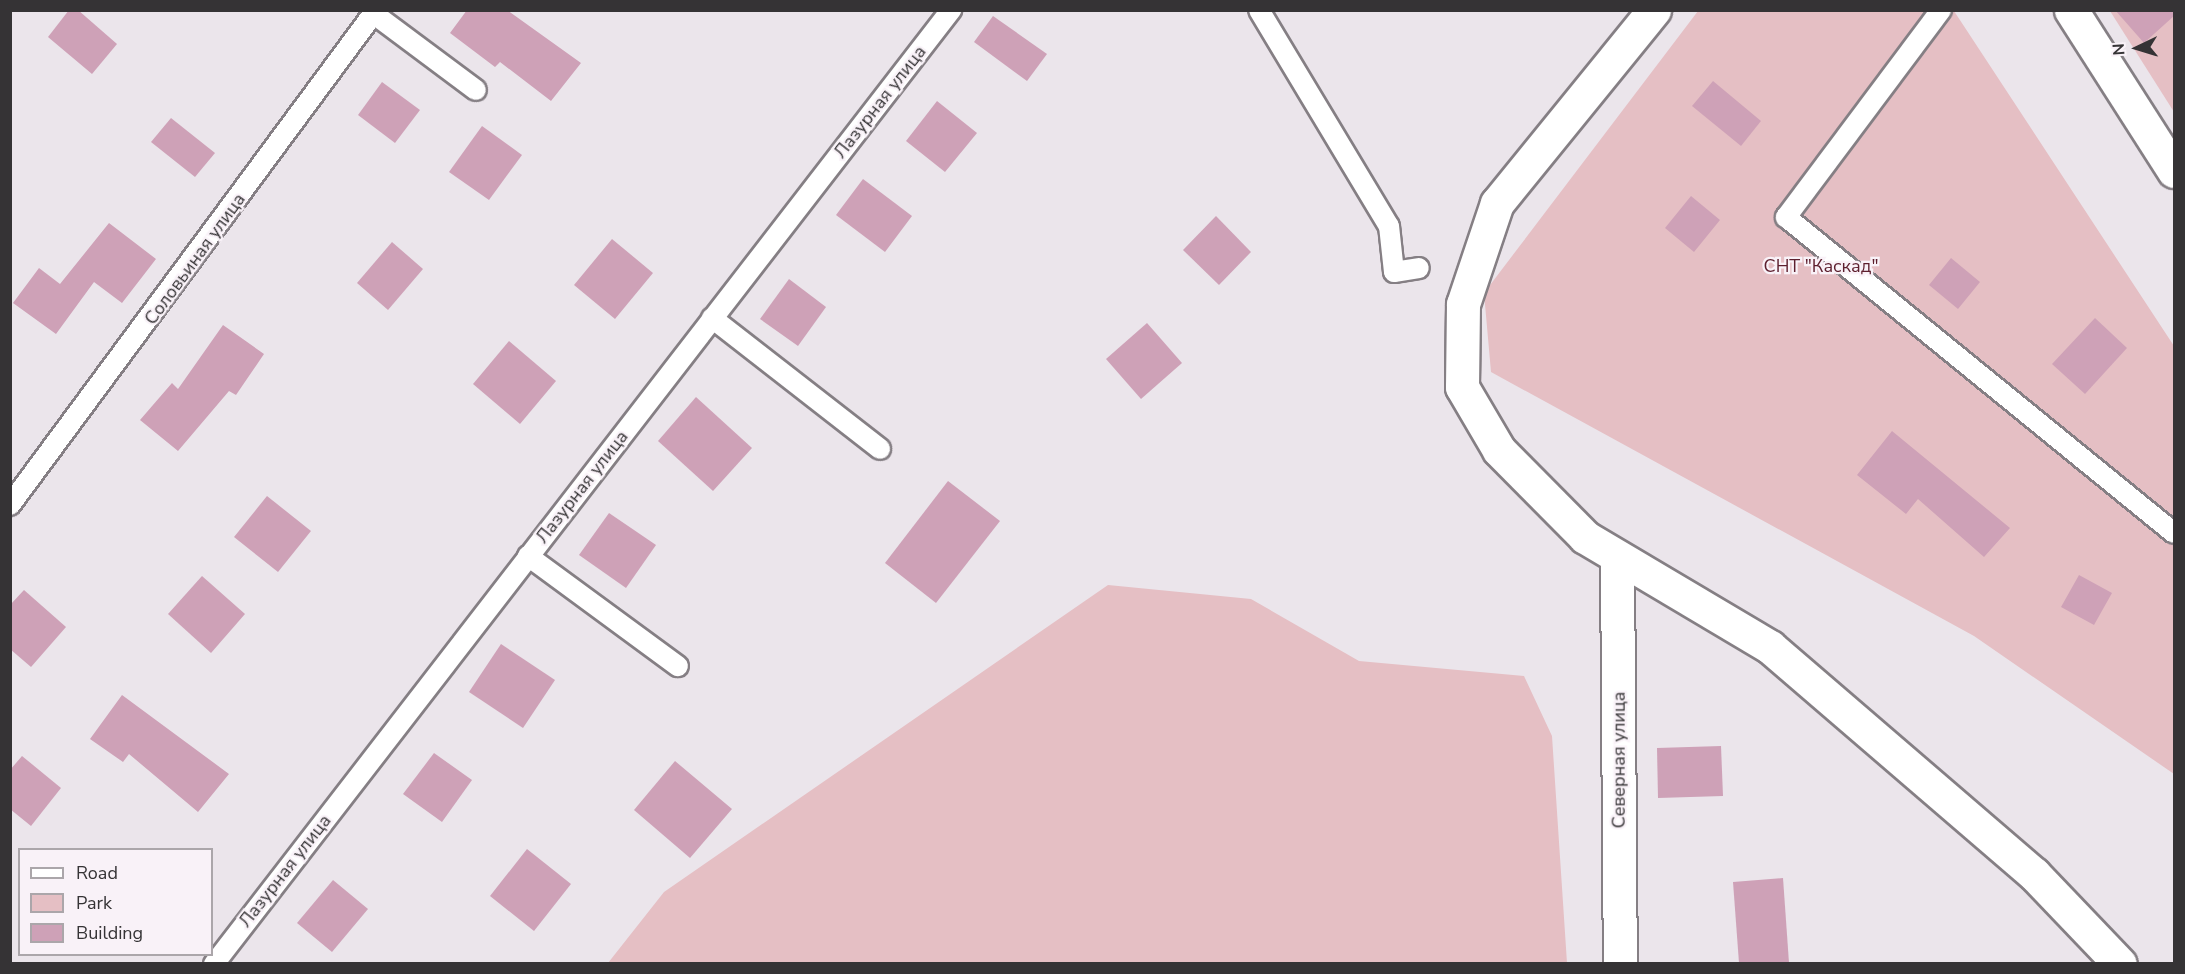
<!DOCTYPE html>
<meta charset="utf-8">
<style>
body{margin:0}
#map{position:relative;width:2185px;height:974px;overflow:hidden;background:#ebe5eb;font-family:"Nunito Sans",sans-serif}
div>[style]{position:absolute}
.green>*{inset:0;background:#e5bfc4}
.building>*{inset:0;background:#cea1b7}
.roads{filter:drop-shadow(2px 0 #857f84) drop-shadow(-2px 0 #857f84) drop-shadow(0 2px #857f84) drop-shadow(0 -2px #857f84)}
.lane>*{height:20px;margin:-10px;padding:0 10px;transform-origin:10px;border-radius:10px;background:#fff}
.street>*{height:33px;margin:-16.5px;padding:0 16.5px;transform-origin:16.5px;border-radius:16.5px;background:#fff}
span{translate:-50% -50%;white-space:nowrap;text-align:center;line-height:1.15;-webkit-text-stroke:4.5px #f9f2f8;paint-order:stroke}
.street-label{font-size:18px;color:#353335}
.park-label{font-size:18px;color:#5d1f2e}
.frame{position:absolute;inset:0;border:12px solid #353335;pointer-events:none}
.legend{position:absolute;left:18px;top:848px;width:195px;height:108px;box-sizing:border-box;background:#f9f2f8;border:2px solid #aba6aa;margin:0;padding:8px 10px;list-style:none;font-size:18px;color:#353335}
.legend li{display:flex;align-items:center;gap:12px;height:30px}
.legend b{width:30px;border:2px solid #aba6aa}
.north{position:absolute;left:2107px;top:18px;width:60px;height:60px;-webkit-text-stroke:4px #f9f2f8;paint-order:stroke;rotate:266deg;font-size:16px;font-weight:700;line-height:24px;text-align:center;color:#353335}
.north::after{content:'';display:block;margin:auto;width:21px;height:27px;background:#353335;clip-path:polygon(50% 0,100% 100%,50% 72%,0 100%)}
</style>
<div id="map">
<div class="green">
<div style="clip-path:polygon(1698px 11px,1954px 11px,2174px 346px,2174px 774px,1974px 636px,1491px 372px,1484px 293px)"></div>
<div style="clip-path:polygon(2110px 11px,2174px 11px,2174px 112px)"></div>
<div style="clip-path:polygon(1108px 585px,1251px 599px,1359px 661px,1524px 676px,1552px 736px,1567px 963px,608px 963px,664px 892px)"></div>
</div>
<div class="building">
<div style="clip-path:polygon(69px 10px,78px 10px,117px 44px,92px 74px,48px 37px)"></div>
<div style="clip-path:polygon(467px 10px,507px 10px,581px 63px,551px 101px,500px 62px,495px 67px,450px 33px)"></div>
<div style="clip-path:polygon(2115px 10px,2175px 10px,2175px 15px,2144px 43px)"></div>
<div style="clip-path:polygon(993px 16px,1047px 54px,1027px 81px,974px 42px)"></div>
<div style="clip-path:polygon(1713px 81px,1761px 121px,1741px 146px,1692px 106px)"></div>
<div style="clip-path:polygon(382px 82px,420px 110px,395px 143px,358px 115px)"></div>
<div style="clip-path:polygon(937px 101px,977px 133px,945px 172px,906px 141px)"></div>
<div style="clip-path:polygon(171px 118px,215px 153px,195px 177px,151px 142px)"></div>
<div style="clip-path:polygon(482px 126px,522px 155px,489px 200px,449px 172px)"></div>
<div style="clip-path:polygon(863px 179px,912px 216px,885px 252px,836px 215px)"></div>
<div style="clip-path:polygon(1691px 196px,1720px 220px,1694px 252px,1665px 228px)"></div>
<div style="clip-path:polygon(1216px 216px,1251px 252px,1219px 285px,1183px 250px)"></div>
<div style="clip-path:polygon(109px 223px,156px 259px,122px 303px,94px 282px,56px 334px,13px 303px,39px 268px,60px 284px)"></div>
<div style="clip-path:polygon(612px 239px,653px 273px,615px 319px,574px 285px)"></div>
<div style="clip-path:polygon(392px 242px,423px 269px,388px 310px,357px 283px)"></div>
<div style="clip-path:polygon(1951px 258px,1980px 282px,1958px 309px,1929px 285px)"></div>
<div style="clip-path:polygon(789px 279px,826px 307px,798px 346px,760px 319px)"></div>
<div style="clip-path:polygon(2095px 318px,2127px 348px,2085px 394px,2052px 364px)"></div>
<div style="clip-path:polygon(1147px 323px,1182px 363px,1141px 399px,1106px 359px)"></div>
<div style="clip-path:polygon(223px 325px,264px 354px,236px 395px,229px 391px,178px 451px,140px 420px,172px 383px,178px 389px)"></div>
<div style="clip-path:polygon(509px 341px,556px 381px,520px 424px,473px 384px)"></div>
<div style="clip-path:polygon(696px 397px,752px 448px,713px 491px,658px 441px)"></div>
<div style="clip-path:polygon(1892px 431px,2010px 528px,1984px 557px,1918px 499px,1906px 514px,1857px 475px)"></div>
<div style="clip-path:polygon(948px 481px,1000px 521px,936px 603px,885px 563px)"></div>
<div style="clip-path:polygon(267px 496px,311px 531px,278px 572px,234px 537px)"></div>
<div style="clip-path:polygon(609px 513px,656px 545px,626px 588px,579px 555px)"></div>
<div style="clip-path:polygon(2079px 575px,2112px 593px,2094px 625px,2061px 607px)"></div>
<div style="clip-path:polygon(202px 576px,245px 614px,211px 653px,168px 614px)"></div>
<div style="clip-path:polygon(24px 590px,66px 627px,31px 667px,10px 649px,10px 605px)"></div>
<div style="clip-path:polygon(501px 644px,555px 680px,523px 728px,469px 692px)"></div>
<div style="clip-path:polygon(122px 695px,229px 774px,198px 812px,129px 754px,123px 762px,90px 739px)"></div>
<div style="clip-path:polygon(1721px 746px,1723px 796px,1658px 798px,1657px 748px)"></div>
<div style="clip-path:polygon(434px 753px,472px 780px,442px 822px,403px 794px)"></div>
<div style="clip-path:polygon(22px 756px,61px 788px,31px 826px,10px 809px,10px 770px)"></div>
<div style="clip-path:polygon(675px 761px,732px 809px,690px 858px,634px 810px)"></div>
<div style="clip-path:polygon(527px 849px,571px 884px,534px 931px,490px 896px)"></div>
<div style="clip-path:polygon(1783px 878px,1789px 963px,1739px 963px,1733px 882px)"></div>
<div style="clip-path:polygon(333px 880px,368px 909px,332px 952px,297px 923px)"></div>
</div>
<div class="roads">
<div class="lane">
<div style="left:1259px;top:10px;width:252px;rotate:59deg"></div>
<div style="left:1389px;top:226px;width:46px;rotate:83.8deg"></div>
<div style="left:1394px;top:272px;width:25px;rotate:-9deg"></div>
<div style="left:1941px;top:10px;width:259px;rotate:126.8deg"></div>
<div style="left:1786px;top:217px;width:500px;rotate:39.16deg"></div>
<div style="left:374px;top:14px;width:127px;rotate:36.7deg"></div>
<div style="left:712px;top:318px;width:213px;rotate:37.9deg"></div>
<div style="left:10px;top:505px;width:616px;rotate:-53.52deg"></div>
<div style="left:528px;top:556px;width:186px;rotate:36.3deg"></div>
<div style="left:214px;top:964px;width:1206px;rotate:-52.31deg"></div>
</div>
<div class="street">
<div style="left:1654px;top:10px;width:249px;rotate:129.1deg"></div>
<div style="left:1497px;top:203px;width:107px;rotate:108.6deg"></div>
<div style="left:1463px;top:304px;width:83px;rotate:90.7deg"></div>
<div style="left:1462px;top:387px;width:73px;rotate:59.6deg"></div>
<div style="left:1499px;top:450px;width:122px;rotate:45.3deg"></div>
<div style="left:1585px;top:537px;width:215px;rotate:30.7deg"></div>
<div style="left:1770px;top:647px;width:348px;rotate:40.7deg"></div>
<div style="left:2034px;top:874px;width:124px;rotate:46.3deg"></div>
<div style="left:2071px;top:10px;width:191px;rotate:57.4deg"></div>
<div style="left:1617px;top:557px;width:407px;rotate:89.6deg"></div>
</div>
</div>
<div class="street-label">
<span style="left:880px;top:102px;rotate:-52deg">Лазурная улица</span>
<span style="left:195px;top:259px;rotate:-54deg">Соловьиная улица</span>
<span style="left:582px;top:487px;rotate:-52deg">Лазурная улица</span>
<span style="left:1619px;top:760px;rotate:-90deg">Северная улица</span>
<span style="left:285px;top:871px;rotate:-52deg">Лазурная улица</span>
</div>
<div class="park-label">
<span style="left:1821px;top:266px">СНТ "Каскад"</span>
</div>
<div class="frame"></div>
<ul class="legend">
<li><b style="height:8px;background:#fff"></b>Road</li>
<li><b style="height:16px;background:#e5bfc4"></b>Park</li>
<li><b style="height:16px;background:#cea1b7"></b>Building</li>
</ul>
<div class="north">N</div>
</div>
